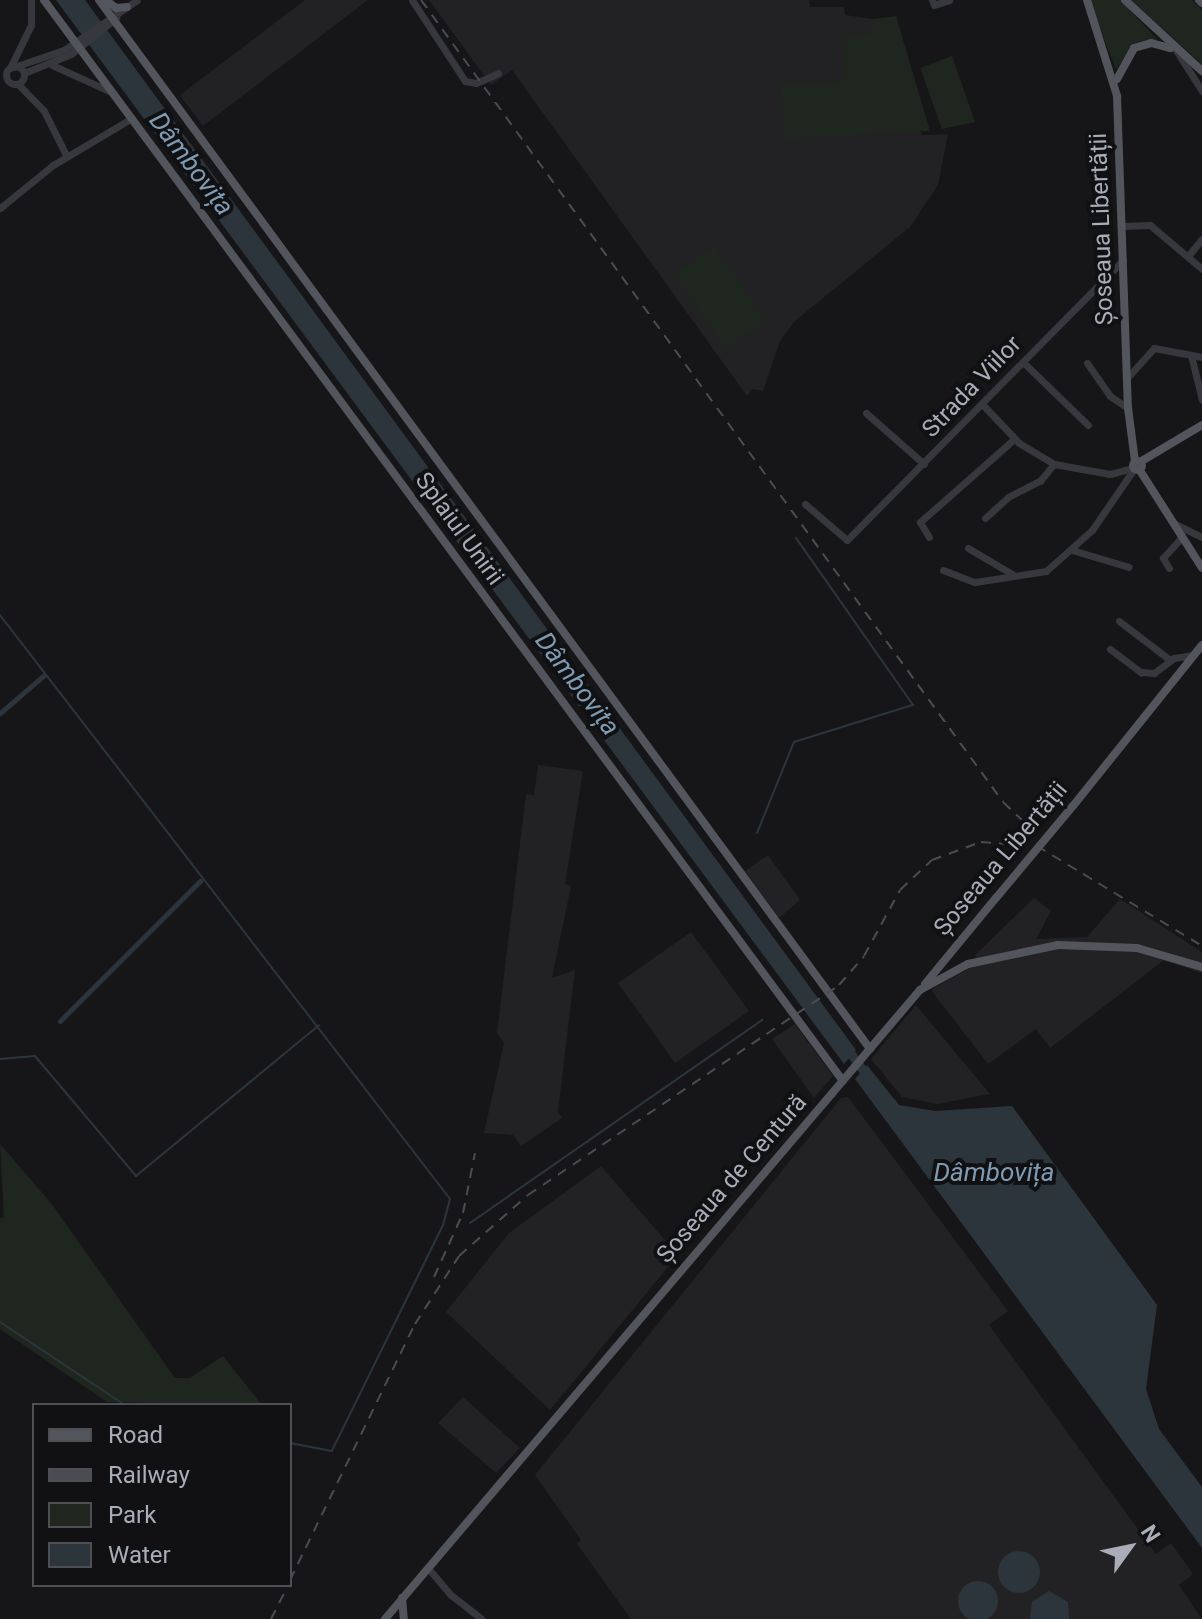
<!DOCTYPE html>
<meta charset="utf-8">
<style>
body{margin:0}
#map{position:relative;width:1202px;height:1619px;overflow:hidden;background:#161618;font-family:Roboto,sans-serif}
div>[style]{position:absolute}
.built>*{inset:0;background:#222225}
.green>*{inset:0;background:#1e261f}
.water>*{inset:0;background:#2c353c}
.round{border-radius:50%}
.stream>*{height:2px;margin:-1px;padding:0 1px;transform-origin:1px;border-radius:1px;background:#2c353c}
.canal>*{height:5px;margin:-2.5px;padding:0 2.5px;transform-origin:2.5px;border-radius:2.5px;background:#2c353c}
.river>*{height:9px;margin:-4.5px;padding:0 4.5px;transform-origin:4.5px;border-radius:4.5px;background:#2c353c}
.minor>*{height:7px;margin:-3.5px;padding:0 3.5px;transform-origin:3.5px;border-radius:3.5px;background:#37383d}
.minor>.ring{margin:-3.5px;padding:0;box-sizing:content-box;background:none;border:7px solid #37383d;border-radius:50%}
.major>*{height:8px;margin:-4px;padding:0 4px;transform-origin:4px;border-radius:4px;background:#53555c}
.major>.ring{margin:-4px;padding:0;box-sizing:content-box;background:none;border:8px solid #53555c;border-radius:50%}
.rail>*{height:2px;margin-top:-1px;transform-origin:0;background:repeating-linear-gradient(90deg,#4a4c52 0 10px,transparent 0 18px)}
.major-bridge>*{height:8px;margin:-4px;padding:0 4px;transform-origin:4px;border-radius:4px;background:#53555c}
span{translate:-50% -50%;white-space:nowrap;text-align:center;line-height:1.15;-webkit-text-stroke:8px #111113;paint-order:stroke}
.street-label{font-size:24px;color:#a8adb8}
.water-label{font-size:26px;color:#7f9bb3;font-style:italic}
.legend{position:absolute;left:32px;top:1403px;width:260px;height:184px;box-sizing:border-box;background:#111113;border:2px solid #4d4f55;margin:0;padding:10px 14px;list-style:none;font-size:24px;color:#a8adb8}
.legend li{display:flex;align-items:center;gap:16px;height:40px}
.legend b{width:40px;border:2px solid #4d4f55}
.north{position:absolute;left:1090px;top:1507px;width:80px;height:80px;-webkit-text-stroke:6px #111113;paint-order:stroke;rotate:57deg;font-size:22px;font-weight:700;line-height:32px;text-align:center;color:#a8adb8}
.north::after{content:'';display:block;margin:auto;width:28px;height:36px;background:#a8adb8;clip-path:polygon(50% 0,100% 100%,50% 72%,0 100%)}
</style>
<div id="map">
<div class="built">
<div style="clip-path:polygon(305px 0,368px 0,203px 126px,180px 95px)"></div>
<div style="clip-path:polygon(429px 0,809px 0,810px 7px,844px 7px,845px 15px,873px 19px,873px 33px,922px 135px,948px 134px,938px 185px,910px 227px,795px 321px,780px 341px,763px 391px,753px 389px,747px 396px,512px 70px,491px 85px)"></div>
<div style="clip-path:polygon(538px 765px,583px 771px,565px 884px,571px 886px,552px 978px,575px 970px,558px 1111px,562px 1118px,521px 1146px,513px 1135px,484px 1133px,504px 1043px,497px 1033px,526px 794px,534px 795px)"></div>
<div style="clip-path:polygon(768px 855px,800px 900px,779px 918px,745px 871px)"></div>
<div style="clip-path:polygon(1034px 898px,1051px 911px,1036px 939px,1087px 937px,1120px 899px,1202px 952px,1202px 973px,1164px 960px,1050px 1048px,1036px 1029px,988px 1064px,931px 990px,977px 964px,975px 955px)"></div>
<div style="clip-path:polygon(691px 932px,749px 1011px,675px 1063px,618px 983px)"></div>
<div style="clip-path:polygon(916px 1005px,990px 1094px,937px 1104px,902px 1097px,871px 1059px)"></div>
<div style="clip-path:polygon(795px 1024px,833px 1076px,814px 1098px,772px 1039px)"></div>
<div style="clip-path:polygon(848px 1097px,1008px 1311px,989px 1325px,1156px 1554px,1171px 1543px,1193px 1574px,1179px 1585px,1202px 1619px,631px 1619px,577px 1544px,581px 1540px,535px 1475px,841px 1098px)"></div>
<div style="clip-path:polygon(601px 1166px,678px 1255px,550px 1410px,446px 1312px,509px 1233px)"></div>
<div style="clip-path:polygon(463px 1397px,520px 1448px,496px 1473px,438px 1423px)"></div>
</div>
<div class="green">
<div style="clip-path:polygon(1089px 0,1120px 0,1158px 40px,1135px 44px,1116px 69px)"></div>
<div style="clip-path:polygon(1131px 0,1192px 0,1202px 10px,1202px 64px)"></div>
<div style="clip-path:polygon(896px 16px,930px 131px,784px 139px,781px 83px,843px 82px,844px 35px,872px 33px,873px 19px)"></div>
<div style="clip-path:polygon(952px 56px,975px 122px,942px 129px,920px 68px)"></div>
<div style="clip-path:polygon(715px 246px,766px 321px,725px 349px,674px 274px)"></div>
<div style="clip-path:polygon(0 1144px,51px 1203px,175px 1378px,190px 1378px,223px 1356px,262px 1405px,107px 1402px,0 1329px,0 1218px,4px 1217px)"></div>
</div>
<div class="water">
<div style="clip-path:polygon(56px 0,85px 0,856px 1050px,844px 1064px)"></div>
<div style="clip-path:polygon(867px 1065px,899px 1105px,935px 1111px,1012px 1106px,1157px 1305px,1146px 1389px,1159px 1429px,1202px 1487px,1202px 1548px,855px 1079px)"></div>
<div class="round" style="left:998px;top:1551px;width:42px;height:42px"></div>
<div class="round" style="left:958px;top:1581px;width:40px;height:40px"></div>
<div style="clip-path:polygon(1049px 1591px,1068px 1602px,1069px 1619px,1030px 1619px,1032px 1602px)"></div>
</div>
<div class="stream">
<div style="left:0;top:615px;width:737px;rotate:52.38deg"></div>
<div style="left:450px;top:1199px;width:27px;rotate:105deg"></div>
<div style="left:443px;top:1225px;width:252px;rotate:116.2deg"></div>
<div style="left:332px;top:1451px;width:43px;rotate:-169.2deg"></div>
<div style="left:757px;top:833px;width:98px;rotate:-67.9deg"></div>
<div style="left:794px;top:742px;width:125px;rotate:-17.3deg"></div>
<div style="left:913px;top:705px;width:204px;rotate:-125deg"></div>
<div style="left:0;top:1059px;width:35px;rotate:-5deg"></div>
<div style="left:35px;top:1056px;width:157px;rotate:49.9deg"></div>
<div style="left:136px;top:1176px;width:237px;rotate:-39.5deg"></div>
<div style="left:470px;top:1223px;width:356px;rotate:-34.8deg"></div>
<div style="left:0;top:1322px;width:150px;rotate:33.6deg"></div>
</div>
<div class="canal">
<div style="left:0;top:713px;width:58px;rotate:-40.8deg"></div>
<div style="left:60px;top:1021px;width:198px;rotate:-45deg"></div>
</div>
<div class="river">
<div style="left:846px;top:1047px;width:41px;rotate:54deg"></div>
</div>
<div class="minor">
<div style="left:412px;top:0;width:97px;rotate:56.8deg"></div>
<div style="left:465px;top:81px;width:11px;rotate:10deg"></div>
<div style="left:476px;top:83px;width:24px;rotate:-24deg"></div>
<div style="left:932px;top:0;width:5px;rotate:68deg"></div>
<div style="left:934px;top:5px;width:16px;rotate:-18deg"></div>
<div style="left:1176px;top:50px;width:49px;rotate:57.6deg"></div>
<div style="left:52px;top:65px;width:63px;rotate:24.5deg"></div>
<div class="ring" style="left:6px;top:66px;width:11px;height:11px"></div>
<div style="left:14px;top:67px;width:53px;rotate:-18.8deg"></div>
<div style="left:64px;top:50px;width:88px;rotate:-34.4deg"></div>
<div style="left:10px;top:68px;width:48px;rotate:-64deg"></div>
<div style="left:31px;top:25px;width:25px;rotate:-90deg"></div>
<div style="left:24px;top:73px;width:51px;rotate:-22deg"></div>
<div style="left:71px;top:54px;width:58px;rotate:-38.7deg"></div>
<div style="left:18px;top:84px;width:37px;rotate:46deg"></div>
<div style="left:44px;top:111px;width:51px;rotate:63.4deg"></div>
<div style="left:0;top:208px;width:68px;rotate:-39.1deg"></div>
<div style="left:53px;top:165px;width:92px;rotate:-30.7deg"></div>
<div style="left:1122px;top:226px;width:28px;rotate:-2deg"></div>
<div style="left:1150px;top:225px;width:68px;rotate:40.2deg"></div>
<div style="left:1188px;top:256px;width:22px;rotate:-51deg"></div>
<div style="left:1191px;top:355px;width:46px;rotate:76.3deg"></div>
<div style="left:1024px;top:363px;width:89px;rotate:44.1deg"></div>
<div style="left:1087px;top:363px;width:40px;rotate:55.1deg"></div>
<div style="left:1110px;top:396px;width:22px;rotate:34deg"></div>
<div style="left:1127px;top:378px;width:40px;rotate:-48deg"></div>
<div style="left:1154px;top:348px;width:49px;rotate:10.6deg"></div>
<div style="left:983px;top:405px;width:52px;rotate:46.5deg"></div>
<div style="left:1019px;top:443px;width:41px;rotate:31deg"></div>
<div style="left:1054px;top:464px;width:57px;rotate:10.1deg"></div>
<div style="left:1110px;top:474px;width:24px;rotate:-15deg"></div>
<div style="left:866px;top:413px;width:77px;rotate:41.3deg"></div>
<div style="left:805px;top:504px;width:55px;rotate:40.6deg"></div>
<div style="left:847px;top:540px;width:393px;rotate:-45.4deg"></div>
<div style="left:985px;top:518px;width:31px;rotate:-42deg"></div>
<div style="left:1008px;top:497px;width:36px;rotate:-27deg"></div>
<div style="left:1040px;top:481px;width:22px;rotate:-51deg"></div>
<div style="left:1173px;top:523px;width:32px;rotate:26deg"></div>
<div style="left:929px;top:537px;width:17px;rotate:-121deg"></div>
<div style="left:920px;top:522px;width:125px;rotate:-41.4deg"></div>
<div style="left:968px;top:548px;width:51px;rotate:30.6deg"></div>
<div style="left:1072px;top:550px;width:59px;rotate:16.6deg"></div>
<div style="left:1169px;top:568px;width:12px;rotate:-121deg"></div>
<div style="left:1163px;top:558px;width:28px;rotate:-48deg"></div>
<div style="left:943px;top:570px;width:34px;rotate:21deg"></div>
<div style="left:975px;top:582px;width:72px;rotate:-8.8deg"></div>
<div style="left:1046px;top:571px;width:62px;rotate:-41.7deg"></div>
<div style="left:1092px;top:530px;width:74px;rotate:-55.5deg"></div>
<div style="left:1119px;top:621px;width:64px;rotate:37.4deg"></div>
<div style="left:1110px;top:649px;width:39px;rotate:37deg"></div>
<div style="left:1141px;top:672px;width:13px;rotate:4deg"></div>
<div style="left:1154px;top:673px;width:25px;rotate:-37deg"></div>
<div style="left:1174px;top:658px;width:20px;rotate:-9deg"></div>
<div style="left:428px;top:1568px;width:35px;rotate:50deg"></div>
<div style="left:451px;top:1595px;width:39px;rotate:38deg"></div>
</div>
<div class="major">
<div style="left:44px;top:0;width:1344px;rotate:53.53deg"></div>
<div style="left:99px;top:0;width:1302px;rotate:53.68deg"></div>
<div style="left:106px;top:0;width:13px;rotate:39deg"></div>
<div style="left:116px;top:8px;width:11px;rotate:-5deg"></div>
<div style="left:1087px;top:0;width:101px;rotate:72.6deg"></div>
<div style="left:1117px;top:96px;width:312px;rotate:88deg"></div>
<div style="left:1128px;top:408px;width:53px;rotate:82.5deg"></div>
<div style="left:1125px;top:0;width:105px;rotate:42.7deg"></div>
<div style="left:1199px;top:0;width:4px;rotate:45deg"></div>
<div style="left:1117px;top:79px;width:35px;rotate:-61deg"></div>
<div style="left:1134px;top:48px;width:18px;rotate:-16deg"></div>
<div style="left:1151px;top:43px;width:20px;rotate:15deg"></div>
<div class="ring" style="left:1132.5px;top:460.5px;width:1px;height:1px"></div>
<div style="left:1140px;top:462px;width:72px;rotate:-30.8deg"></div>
<div style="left:1139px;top:469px;width:117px;rotate:57.5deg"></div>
<div style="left:1073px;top:806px;width:206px;rotate:-51.3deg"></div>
<div style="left:925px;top:984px;width:112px;rotate:-50.5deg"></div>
<div style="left:402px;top:1598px;width:21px;rotate:85deg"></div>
<div style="left:385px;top:1619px;width:826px;rotate:-49.62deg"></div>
<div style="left:920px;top:990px;width:55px;rotate:-28.4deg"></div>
<div style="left:968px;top:964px;width:92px;rotate:-11.9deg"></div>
<div style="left:1058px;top:945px;width:79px;rotate:2.2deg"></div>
<div style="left:1137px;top:948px;width:68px;rotate:16.3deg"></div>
</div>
<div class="rail">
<div style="left:421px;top:0;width:991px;rotate:54.03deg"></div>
<div style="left:1003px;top:802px;width:59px;rotate:43.6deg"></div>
<div style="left:434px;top:1277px;width:70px;rotate:-65.6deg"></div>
<div style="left:463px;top:1213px;width:61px;rotate:-78.7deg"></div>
<div style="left:290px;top:1580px;width:285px;rotate:-64deg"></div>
<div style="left:415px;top:1324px;width:81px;rotate:-57.1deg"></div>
<div style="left:459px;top:1256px;width:92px;rotate:-41.5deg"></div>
<div style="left:528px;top:1195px;width:375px;rotate:-34deg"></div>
<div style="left:839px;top:985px;width:38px;rotate:-49deg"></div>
<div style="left:864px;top:956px;width:75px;rotate:-61.4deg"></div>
<div style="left:900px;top:890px;width:44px;rotate:-43.2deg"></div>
<div style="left:932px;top:860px;width:52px;rotate:-20.2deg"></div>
<div style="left:981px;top:842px;width:56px;rotate:4.1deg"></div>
<div style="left:1037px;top:846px;width:193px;rotate:31.2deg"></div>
<div style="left:271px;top:1619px;width:38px;rotate:-63deg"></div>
</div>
<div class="major-bridge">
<div style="left:996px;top:898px;width:120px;rotate:-50.1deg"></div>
</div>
<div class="street-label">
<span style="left:1102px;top:229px;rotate:-92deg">Șoseaua Libertății</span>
<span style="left:972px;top:387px;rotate:-46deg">Strada Viilor</span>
<span style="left:459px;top:529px;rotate:54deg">Splaiul Unirii</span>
<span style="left:1001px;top:859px;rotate:-50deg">Șoseaua Libertății</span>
<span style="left:732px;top:1179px;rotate:-49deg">Șoseaua de Centură</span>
</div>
<div class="water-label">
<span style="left:191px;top:164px;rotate:53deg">Dâmbovița</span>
<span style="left:577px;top:684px;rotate:53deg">Dâmbovița</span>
<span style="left:994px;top:1173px">Dâmbovița</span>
</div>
<ul class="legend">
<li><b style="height:10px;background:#53555c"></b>Road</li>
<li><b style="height:10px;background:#4a4c52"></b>Railway</li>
<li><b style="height:22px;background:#1e261f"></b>Park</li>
<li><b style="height:22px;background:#2c353c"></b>Water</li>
</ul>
<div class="north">N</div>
</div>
